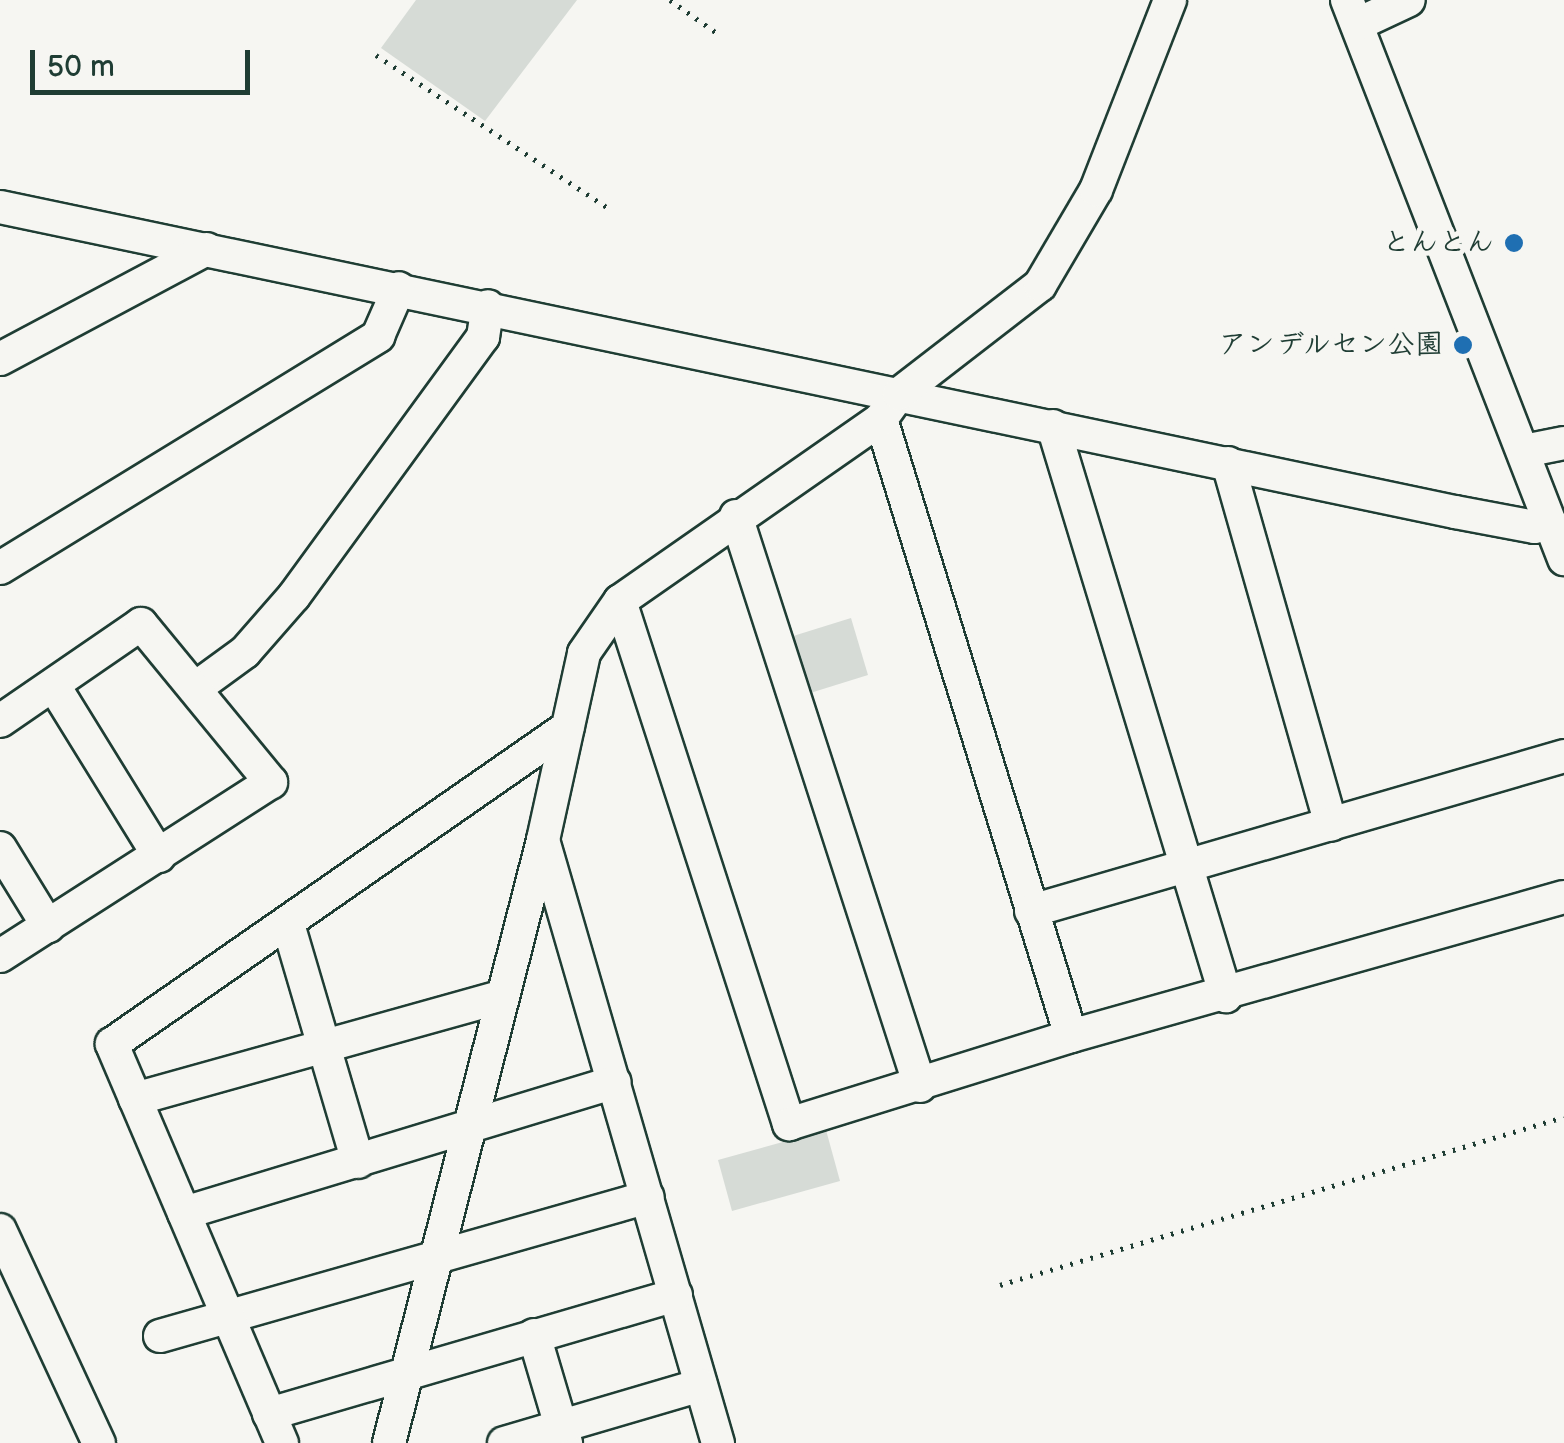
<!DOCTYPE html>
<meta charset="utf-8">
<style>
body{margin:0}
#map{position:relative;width:1564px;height:1443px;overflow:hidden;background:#f6f6f2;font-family:"Balsamiq Sans","Klee One",sans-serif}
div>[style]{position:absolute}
.green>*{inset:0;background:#d6dbd6}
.path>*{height:5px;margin-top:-2.5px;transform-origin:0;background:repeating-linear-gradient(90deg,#1f3d34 0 2.5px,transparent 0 10.5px)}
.roads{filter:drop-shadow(2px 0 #1f3d34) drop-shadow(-2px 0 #1f3d34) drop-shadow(0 2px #1f3d34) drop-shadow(0 -2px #1f3d34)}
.minor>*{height:32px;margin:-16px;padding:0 16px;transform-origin:16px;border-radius:16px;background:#f6f6f2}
.dots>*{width:28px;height:28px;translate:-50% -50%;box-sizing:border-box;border:5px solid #f6f6f2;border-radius:50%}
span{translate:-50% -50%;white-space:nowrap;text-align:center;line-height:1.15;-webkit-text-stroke:10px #f6f6f2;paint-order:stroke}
.poi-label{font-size:28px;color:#1f3d34;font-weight:700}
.right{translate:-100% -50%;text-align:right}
.scale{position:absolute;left:30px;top:50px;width:220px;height:45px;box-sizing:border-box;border:5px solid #1f3d34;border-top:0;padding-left:12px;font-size:30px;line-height:35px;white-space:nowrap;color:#1f3d34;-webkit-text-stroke:8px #f6f6f2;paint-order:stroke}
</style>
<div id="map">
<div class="green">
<div style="clip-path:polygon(416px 0,577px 0,485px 121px,381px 48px)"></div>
<div style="clip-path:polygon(851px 618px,868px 675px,807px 694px,790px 637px)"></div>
<div style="clip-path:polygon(826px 1130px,840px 1181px,732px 1211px,718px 1160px)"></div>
</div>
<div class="path">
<div style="left:670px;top:0;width:62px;rotate:35.2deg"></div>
<div style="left:376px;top:55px;width:278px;rotate:33.4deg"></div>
<div style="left:1000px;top:1285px;width:588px;rotate:-16.59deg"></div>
</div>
<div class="roads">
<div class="minor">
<div style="left:1347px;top:0;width:600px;rotate:68.78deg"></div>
<div style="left:1358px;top:24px;width:56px;rotate:-25.2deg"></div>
<div style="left:0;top:207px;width:1487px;rotate:11.84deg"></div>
<div style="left:1455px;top:512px;width:81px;rotate:10.6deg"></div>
<div style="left:1535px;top:527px;width:16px;rotate:-14deg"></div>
<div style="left:0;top:359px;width:234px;rotate:-28deg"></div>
<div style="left:1053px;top:426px;width:596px;rotate:73.12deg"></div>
<div style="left:1524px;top:451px;width:41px;rotate:-11.3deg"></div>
<div style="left:1228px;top:463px;width:376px;rotate:74.1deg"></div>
<div style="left:736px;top:516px;width:599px;rotate:72.11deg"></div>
<div style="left:0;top:568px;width:444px;rotate:-31.5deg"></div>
<div style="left:378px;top:336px;width:52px;rotate:-66.4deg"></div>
<div style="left:620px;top:601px;width:550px;rotate:72.09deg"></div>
<div style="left:789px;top:1124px;width:295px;rotate:-17.3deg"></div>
<div style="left:1071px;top:1036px;width:646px;rotate:-107.12deg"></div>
<div style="left:54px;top:686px;width:200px;rotate:58.3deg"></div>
<div style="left:197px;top:687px;width:59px;rotate:-36.1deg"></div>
<div style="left:245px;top:652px;width:74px;rotate:-48.8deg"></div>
<div style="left:294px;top:596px;width:321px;rotate:-53.9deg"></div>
<div style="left:483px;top:337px;width:31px;rotate:-81deg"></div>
<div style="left:0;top:721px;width:171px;rotate:-34.5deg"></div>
<div style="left:141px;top:624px;width:205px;rotate:50.6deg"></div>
<div style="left:271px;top:782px;width:322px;rotate:147.3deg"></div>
<div style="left:543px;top:840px;width:628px;rotate:73.82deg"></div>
<div style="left:0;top:848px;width:92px;rotate:58.4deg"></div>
<div style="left:1031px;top:911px;width:555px;rotate:-16.21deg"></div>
<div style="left:288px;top:924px;width:248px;rotate:73.6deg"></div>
<div style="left:1071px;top:1036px;width:512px;rotate:-15.75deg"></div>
<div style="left:135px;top:1099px;width:382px;rotate:-15.6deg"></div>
<div style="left:184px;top:1213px;width:450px;rotate:-16.9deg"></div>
<div style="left:0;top:1230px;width:235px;rotate:65.1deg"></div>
<div style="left:534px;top:1335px;width:113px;rotate:73.5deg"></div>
<div style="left:160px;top:1336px;width:507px;rotate:-15.9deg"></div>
<div style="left:269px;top:1414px;width:424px;rotate:-16.3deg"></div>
<div style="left:282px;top:1443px;width:434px;rotate:-113.1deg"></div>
<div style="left:112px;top:1044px;width:555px;rotate:-34.81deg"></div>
<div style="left:389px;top:1443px;width:622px;rotate:-75.67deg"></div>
<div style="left:543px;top:840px;width:191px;rotate:-77.6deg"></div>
<div style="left:584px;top:653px;width:63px;rotate:-55.3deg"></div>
<div style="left:620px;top:601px;width:318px;rotate:-34.9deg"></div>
<div style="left:881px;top:419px;width:31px;rotate:-54deg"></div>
<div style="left:899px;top:394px;width:178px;rotate:-37.7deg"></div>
<div style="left:1040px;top:285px;width:110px;rotate:-59.5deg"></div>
<div style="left:1096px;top:190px;width:204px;rotate:-68.7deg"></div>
<div style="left:504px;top:1443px;width:205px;rotate:-16.4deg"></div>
</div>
</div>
<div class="dots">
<div style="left:1514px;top:243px;background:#1f6fb2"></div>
<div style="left:1463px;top:345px;background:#1f6fb2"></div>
</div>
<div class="poi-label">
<span class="right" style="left:1494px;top:243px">とんとん</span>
<span class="right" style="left:1443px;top:345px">アンデルセン公園</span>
</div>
<div class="scale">50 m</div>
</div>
